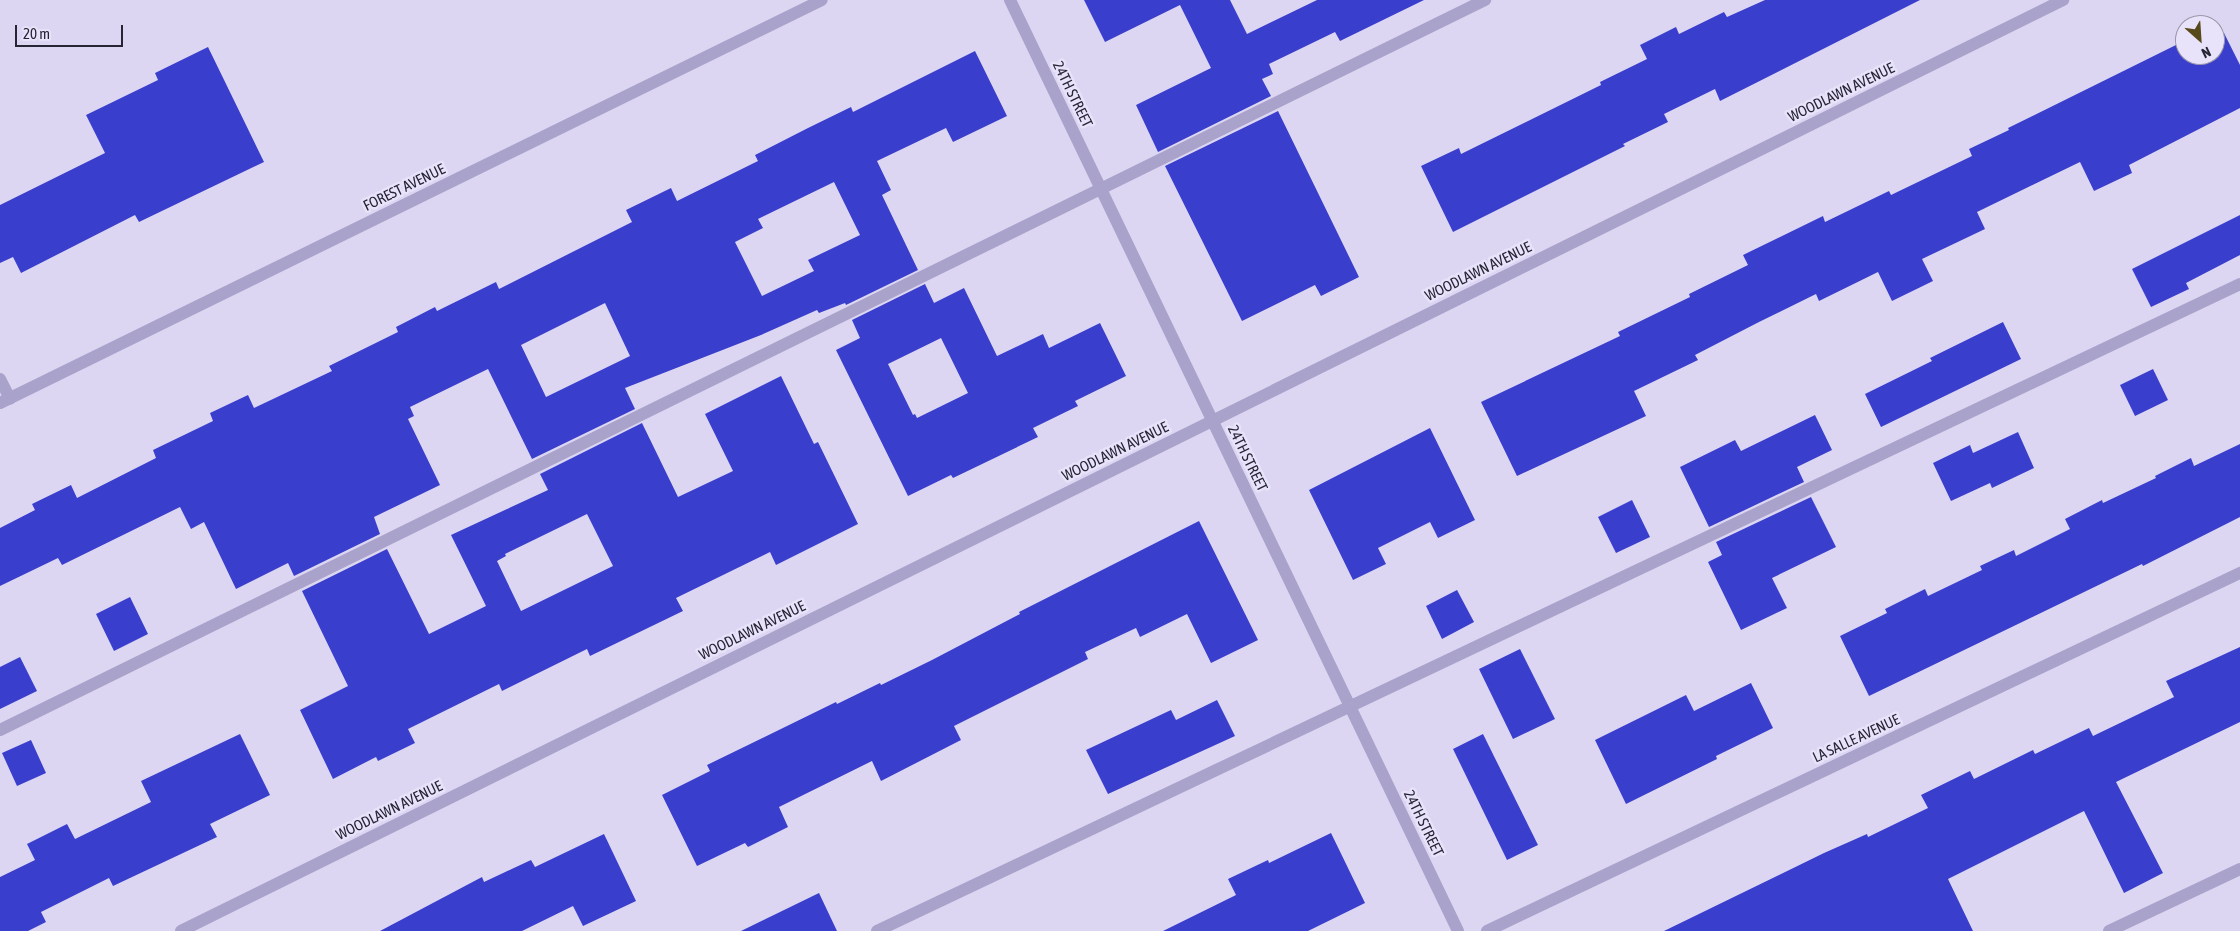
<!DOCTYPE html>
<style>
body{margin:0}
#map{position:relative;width:2240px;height:931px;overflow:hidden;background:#ddd6f2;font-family:"Asap Condensed",sans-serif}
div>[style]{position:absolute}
.building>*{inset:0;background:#393fcc}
.minor>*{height:12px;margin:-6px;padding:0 6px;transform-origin:6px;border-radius:6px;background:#a9a2ca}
span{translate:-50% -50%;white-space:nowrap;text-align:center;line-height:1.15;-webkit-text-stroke:5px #e8e2fa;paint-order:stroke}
.street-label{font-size:15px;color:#252534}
.north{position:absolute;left:2175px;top:15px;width:50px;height:50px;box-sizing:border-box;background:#e8e2fa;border:1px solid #9a96ab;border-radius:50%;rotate:154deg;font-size:14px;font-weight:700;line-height:20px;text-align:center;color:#252534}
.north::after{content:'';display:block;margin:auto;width:18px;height:22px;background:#574919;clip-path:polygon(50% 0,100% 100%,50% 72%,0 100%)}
.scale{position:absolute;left:15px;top:25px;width:108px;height:22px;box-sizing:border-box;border:2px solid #252534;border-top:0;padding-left:6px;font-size:15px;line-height:18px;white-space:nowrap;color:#252534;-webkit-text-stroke:4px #e8e2fa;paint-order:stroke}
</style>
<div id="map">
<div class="building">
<div style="clip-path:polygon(1084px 0,1230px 0,1247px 34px,1317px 0,1424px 0,1340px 41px,1335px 32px,1269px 64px,1273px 74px,1262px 79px,1271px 96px,1158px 152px,1136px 105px,1211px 68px,1180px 5px,1105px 42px)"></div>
<div style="clip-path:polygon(1765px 0,1920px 0,1720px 101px,1715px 89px,1664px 114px,1668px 122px,1623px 144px,1625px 146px,1453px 232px,1421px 166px,1459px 148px,1461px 154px,1601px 85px,1600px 82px,1647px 59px,1640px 45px,1676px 27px,1679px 34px,1724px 12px,1727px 17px)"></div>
<div style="clip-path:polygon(2224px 33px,2240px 65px,2240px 108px,2129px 165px,2132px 173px,2094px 191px,2080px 162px,1977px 212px,1985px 229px,1922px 259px,1933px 281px,1892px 301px,1878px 272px,1819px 301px,1816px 294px,1759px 322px,1695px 355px,1698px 360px,1634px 391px,1646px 416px,1517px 476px,1481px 402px,1620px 336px,1618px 332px,1690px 297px,1689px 294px,1748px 265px,1743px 255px,1823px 216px,1825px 222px,1889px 191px,1891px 195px,1972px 156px,1969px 149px,2009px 130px,2008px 128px,2178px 44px,2182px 53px,2185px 52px,2185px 55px,2215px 55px,2215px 37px)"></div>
<div style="clip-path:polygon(208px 47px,264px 162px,139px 222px,135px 215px,21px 273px,13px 257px,0 263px,0 205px,105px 153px,86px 115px,158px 80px,155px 73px)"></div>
<div style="clip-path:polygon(evenodd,975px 51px,1007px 116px,953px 142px,946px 128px,877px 161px,891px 190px,882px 195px,918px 270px,846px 305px,845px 303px,819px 313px,817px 310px,761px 335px,625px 388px,635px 409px,532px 459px,488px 369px,410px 407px,414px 416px,408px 419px,440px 485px,374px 517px,380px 534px,294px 576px,288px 563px,236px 589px,204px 522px,191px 529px,180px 507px,62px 565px,58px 558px,0 586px,0 528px,35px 510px,32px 504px,71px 485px,77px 498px,156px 458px,153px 450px,213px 421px,210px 413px,248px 395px,254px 408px,332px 371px,329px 366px,398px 332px,396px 327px,435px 307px,437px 311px,496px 282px,499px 289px,632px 222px,626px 210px,671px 188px,677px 201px,758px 161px,755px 155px,808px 128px,851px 107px,853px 112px,975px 51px,834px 182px,860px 235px,808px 260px,814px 271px,762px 296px,735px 242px,763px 228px,758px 219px,834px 182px,975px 51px,605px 303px,630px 356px,546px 397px,521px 345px,605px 303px)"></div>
<div style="clip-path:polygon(1278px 111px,1359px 277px,1321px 296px,1315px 285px,1242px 321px,1165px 166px)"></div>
<div style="clip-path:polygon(2240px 215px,2240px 255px,2186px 283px,2189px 289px,2151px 307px,2132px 269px)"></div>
<div style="clip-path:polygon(evenodd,925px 284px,934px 303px,964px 288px,997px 356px,1043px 334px,1049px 348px,1100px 323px,1126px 376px,1075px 401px,1078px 406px,1033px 428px,1038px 437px,953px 478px,951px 475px,908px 496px,836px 350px,860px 338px,852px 320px,925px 284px,941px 338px,968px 393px,917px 418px,915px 414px,913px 415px,888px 364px,941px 338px)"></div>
<div style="clip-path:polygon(2003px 322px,2021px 359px,1881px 427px,1865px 394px,1932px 361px,1930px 358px)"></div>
<div style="clip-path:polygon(2153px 369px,2168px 400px,2135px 416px,2120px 385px)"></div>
<div style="clip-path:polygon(evenodd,781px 376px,814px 444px,818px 442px,858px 524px,776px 565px,770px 552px,676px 598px,683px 611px,590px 656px,587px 649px,502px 691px,499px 684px,408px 729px,415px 743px,378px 761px,376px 757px,333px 779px,300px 710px,348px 686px,302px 591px,387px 549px,429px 634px,486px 606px,451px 535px,548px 490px,540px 474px,642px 423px,678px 497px,733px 471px,705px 414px,781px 376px,587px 514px,613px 566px,521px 611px,497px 561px,506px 556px,505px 554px,587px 514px)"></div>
<div style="clip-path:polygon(1815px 415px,1832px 450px,1797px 467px,1804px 482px,1709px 527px,1680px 467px,1735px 440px,1741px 451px)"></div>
<div style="clip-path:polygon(1430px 428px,1475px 520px,1438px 538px,1430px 522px,1378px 548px,1386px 564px,1353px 580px,1309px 490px)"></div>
<div style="clip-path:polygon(2018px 432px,2034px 468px,1992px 488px,1990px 483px,1951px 501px,1933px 463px,1970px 445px,1973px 453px)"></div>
<div style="clip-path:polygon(2240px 444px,2240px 517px,2143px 566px,2142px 564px,1869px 696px,1840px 636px,1887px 613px,1885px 609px,1925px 589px,1928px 596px,1982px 570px,1980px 566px,2014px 550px,2016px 556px,2070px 529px,2065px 519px,2102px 500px,2103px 503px,2156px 478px,2155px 476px,2191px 458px,2194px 466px)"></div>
<div style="clip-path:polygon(1811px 497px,1836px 547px,1772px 578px,1787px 608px,1741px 630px,1708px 562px,1722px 555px,1716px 542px)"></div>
<div style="clip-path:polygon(1632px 500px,1650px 537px,1616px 553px,1598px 517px)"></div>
<div style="clip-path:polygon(1199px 521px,1258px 640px,1211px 663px,1187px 614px,1140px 637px,1136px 628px,1085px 652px,1088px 659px,954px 726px,961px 740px,881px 781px,872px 761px,779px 807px,788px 827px,748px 847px,745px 843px,697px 866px,662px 795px,710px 771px,707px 765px,836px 702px,837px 704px,880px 683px,881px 685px,932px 660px,1020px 614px,1019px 612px)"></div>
<div style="clip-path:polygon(1457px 590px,1474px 622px,1442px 639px,1426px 606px)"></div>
<div style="clip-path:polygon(130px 597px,148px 634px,114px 651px,96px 614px)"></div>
<div style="clip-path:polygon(2240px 647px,2240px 722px,2116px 782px,2163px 873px,2124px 893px,2084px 811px,1948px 879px,1973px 931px,1664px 931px,1824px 853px,1867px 834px,1868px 837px,1928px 808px,1921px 795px,1970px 771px,1974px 779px,2033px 750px,2035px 754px,2089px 728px,2093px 736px,2174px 697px,2166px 681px)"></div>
<div style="clip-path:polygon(1520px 649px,1555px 719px,1513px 739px,1479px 669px)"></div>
<div style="clip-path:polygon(20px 657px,37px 691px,0 709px,0 667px)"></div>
<div style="clip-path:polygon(1751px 683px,1773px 728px,1716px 756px,1717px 759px,1626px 804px,1595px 740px,1686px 695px,1694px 711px)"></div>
<div style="clip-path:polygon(1217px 700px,1235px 736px,1108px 794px,1086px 750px,1171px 710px,1176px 720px)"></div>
<div style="clip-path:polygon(240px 734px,270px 795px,210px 824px,217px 837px,113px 886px,109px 878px,41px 912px,46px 922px,28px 931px,0 931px,0 877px,35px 860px,27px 844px,67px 824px,75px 839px,151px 802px,141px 781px)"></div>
<div style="clip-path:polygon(1483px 734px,1538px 845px,1507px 860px,1453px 749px)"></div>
<div style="clip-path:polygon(31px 740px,46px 773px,17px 786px,2px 753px)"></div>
<div style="clip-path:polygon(1331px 833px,1365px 903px,1308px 931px,1163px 931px,1236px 895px,1228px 879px,1268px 860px,1269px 863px)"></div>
<div style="clip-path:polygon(604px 834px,636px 901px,583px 926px,573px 906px,522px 931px,380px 931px,482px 877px,484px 882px,531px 860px,535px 867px)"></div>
<div style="clip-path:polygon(819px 893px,837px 931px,741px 931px)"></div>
</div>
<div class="minor">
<div style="left:1010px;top:0;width:1033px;rotate:64.3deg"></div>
<div style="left:0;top:379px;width:22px;rotate:63deg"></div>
<div style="left:0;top:403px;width:915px;rotate:-26.12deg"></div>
<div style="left:0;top:730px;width:1655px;rotate:-26.18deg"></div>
<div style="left:181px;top:931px;width:2100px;rotate:-26.32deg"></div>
<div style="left:877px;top:931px;width:1509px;rotate:-25.39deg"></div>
<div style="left:1487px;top:931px;width:834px;rotate:-25.43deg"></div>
<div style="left:2109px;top:931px;width:145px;rotate:-25.3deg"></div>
</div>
<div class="street-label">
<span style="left:1841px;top:92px;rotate:-26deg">WOODLAWN AVENUE</span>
<span style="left:1073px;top:94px;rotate:64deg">24TH STREET</span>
<span style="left:404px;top:187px;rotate:-26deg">FOREST AVENUE</span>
<span style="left:1478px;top:271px;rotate:-26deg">WOODLAWN AVENUE</span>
<span style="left:1115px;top:451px;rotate:-26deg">WOODLAWN AVENUE</span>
<span style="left:1248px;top:458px;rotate:64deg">24TH STREET</span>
<span style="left:752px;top:630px;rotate:-26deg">WOODLAWN AVENUE</span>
<span style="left:1856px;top:738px;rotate:-25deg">LA SALLE AVENUE</span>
<span style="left:389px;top:810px;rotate:-26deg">WOODLAWN AVENUE</span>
<span style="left:1424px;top:823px;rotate:64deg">24TH STREET</span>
</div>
<div class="north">N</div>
<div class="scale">20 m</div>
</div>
